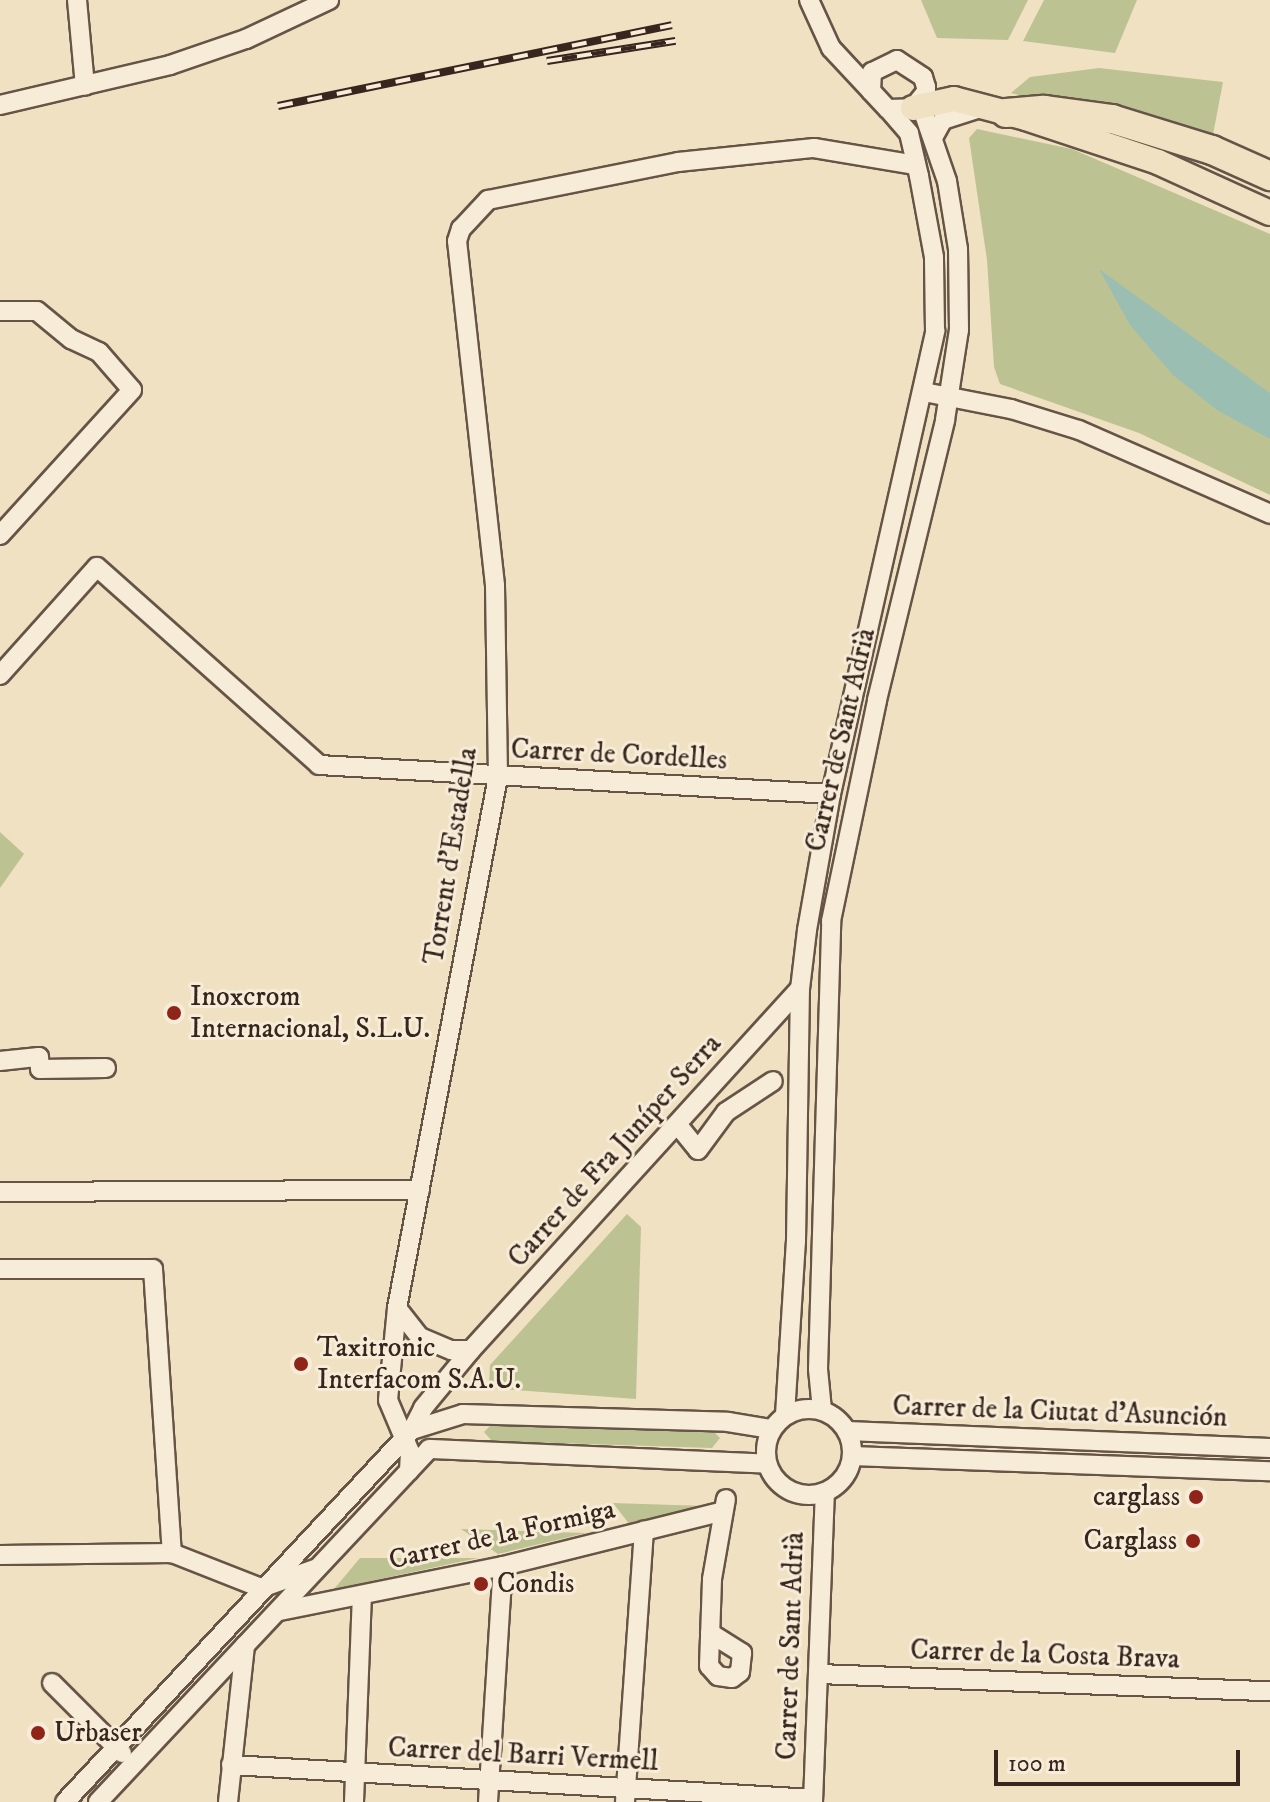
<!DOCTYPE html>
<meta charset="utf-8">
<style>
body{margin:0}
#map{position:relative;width:1270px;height:1802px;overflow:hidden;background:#f1e1c3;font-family:"IM FELL DW Pica",serif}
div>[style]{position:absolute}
.green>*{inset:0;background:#bdc292}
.water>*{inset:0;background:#9bbeb2}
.roads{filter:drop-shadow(2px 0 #665446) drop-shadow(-2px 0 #665446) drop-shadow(0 2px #665446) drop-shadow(0 -2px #665446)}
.minor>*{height:18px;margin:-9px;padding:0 9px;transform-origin:9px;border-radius:9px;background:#f6ecd8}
.minor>.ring{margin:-9px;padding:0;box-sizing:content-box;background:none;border:18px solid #f6ecd8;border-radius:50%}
.major>*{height:24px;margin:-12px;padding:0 12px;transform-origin:12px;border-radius:12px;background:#f1e1c3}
.highway>*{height:28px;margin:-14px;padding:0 14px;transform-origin:14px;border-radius:14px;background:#f1e1c3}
.rail>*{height:8px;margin-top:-4px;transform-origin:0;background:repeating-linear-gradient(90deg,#f6ecd8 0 15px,#38251d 0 30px);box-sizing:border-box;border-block:2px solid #38251d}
.dots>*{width:22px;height:22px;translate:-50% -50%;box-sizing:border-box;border:4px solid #f6ecd8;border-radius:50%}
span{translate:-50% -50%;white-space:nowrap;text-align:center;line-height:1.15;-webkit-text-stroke:6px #f6ecd8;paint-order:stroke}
.street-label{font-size:28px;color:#38251d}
.poi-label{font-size:28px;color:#38251d}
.left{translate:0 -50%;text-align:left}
.right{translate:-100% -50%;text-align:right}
.scale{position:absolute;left:994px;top:1750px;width:246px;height:36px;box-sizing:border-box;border:4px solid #38251d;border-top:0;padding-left:10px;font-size:24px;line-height:28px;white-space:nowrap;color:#38251d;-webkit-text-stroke:6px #f6ecd8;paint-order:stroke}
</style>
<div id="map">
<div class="green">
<div style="clip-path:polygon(921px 0,1028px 0,1008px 40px,937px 38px)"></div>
<div style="clip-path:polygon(1044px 0,1137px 0,1115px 53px,1023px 41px)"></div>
<div style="clip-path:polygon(1099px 68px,1223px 82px,1212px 140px,1011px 93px,1030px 77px)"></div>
<div style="clip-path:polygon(977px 129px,1072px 149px,1270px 234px,1270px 495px,1139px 433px,1000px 384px,994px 367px,987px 260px,969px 138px)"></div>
<div style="clip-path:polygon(0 832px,24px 854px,0 888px)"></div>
<div style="clip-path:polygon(627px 1214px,641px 1227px,636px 1399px,489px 1388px,490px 1365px)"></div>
<div style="clip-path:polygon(492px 1424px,713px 1431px,720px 1438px,712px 1448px,492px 1441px,484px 1432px)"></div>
<div style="clip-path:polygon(613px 1503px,705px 1506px,705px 1509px,630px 1525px)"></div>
<div style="clip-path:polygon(461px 1529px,586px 1533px,498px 1554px)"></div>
<div style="clip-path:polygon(360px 1558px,478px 1558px,334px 1589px)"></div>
</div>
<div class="water">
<div style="clip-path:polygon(1099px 269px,1270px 393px,1270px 439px,1217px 410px,1173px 375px,1130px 325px)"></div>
</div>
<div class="roads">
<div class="minor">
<div style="left:77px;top:0;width:86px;rotate:84.7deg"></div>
<div style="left:809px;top:0;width:53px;rotate:65.4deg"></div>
<div style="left:831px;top:48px;width:59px;rotate:47.1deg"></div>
<div style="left:0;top:105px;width:175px;rotate:-13.2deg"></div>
<div style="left:170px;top:65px;width:80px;rotate:-18.9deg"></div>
<div style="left:246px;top:39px;width:92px;rotate:-25.2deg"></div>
<div style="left:934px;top:136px;width:18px;rotate:-61deg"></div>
<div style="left:943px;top:120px;width:36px;rotate:-18deg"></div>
<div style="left:0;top:311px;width:37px"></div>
<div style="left:37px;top:311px;width:44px;rotate:39.5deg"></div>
<div style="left:71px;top:339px;width:31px;rotate:25deg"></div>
<div style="left:99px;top:352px;width:50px;rotate:49deg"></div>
<div style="left:132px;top:390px;width:196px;rotate:132.3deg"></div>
<div style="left:924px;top:392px;width:89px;rotate:11.1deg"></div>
<div style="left:1011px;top:409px;width:71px;rotate:17.2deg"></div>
<div style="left:1079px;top:430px;width:209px;rotate:23.7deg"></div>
<div style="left:0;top:675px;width:145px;rotate:-48.1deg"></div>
<div style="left:97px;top:567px;width:297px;rotate:41.7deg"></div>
<div style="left:319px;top:765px;width:513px;rotate:3.24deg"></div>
<div style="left:0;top:1061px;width:39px;rotate:-6deg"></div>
<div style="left:39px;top:1057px;width:12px;rotate:85deg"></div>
<div style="left:40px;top:1069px;width:66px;rotate:-0.9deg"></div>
<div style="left:677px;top:1124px;width:33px;rotate:51deg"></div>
<div style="left:698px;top:1150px;width:47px;rotate:-53.6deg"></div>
<div style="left:726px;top:1112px;width:56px;rotate:-33.4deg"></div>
<div style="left:0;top:1192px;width:420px;rotate:-0.3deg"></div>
<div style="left:0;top:1269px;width:153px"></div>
<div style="left:153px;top:1269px;width:285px;rotate:86.2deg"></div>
<div style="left:397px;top:1308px;width:37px;rotate:52deg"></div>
<div style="left:420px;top:1337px;width:34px;rotate:23deg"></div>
<div style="left:451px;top:1350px;width:20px"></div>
<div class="ring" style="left:766px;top:1409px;width:68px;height:68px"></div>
<div style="left:822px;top:1410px;width:41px;rotate:-95.6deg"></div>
<div style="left:818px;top:1369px;width:448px;rotate:-88.3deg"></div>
<div style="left:831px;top:921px;width:226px;rotate:-78.2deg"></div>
<div style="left:877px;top:700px;width:288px;rotate:-76.3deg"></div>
<div style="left:945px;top:420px;width:91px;rotate:-81.2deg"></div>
<div style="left:959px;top:330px;width:81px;rotate:-90.7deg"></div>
<div style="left:958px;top:249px;width:69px;rotate:-99.2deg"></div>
<div style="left:947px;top:181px;width:68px;rotate:-109deg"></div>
<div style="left:925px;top:117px;width:30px;rotate:-88deg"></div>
<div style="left:926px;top:87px;width:10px;rotate:-107deg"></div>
<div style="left:923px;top:77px;width:31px;rotate:-147deg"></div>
<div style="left:897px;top:60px;width:28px;rotate:154deg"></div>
<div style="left:872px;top:72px;width:19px;rotate:93deg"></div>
<div style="left:871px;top:91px;width:25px;rotate:47deg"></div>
<div style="left:888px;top:109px;width:25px;rotate:-2deg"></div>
<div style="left:913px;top:108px;width:19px;rotate:-51deg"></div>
<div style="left:785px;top:1415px;width:174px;rotate:-86.4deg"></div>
<div style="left:796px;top:1241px;width:252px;rotate:-89.1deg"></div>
<div style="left:800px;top:989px;width:59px;rotate:-83.2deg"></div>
<div style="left:807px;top:930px;width:138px;rotate:-80deg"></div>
<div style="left:831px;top:794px;width:475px;rotate:-77.3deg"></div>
<div style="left:935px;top:331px;width:74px;rotate:-90.8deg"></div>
<div style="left:934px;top:257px;width:82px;rotate:-100.5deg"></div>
<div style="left:919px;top:176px;width:44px;rotate:-103.1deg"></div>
<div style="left:909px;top:133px;width:32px;rotate:-131deg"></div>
<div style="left:412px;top:1430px;width:25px;rotate:-63deg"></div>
<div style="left:423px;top:1408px;width:75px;rotate:-50.4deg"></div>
<div style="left:471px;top:1350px;width:488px;rotate:-47.7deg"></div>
<div style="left:847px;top:1431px;width:423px;rotate:2.3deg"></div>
<div style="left:852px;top:1456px;width:418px;rotate:2.1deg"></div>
<div style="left:409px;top:1471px;width:19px;rotate:-87deg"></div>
<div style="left:410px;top:1452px;width:56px;rotate:-112.9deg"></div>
<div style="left:388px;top:1400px;width:92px;rotate:-84.4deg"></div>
<div style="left:397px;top:1308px;width:541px;rotate:-79.23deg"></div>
<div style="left:498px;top:777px;width:192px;rotate:-90.9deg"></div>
<div style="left:495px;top:585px;width:346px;rotate:-96.3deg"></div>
<div style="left:457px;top:241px;width:13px;rotate:-72deg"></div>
<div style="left:461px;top:229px;width:40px;rotate:-47deg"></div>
<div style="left:488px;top:200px;width:194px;rotate:-11.3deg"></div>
<div style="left:678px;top:162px;width:137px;rotate:-5.9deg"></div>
<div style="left:814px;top:148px;width:103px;rotate:9.5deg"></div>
<div style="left:0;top:1555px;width:172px;rotate:-0.7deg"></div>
<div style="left:172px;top:1553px;width:96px;rotate:21.5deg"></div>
<div style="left:261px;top:1588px;width:57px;rotate:-19.4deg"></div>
<div style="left:280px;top:1611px;width:227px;rotate:-11.4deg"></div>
<div style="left:503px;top:1566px;width:227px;rotate:-14deg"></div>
<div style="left:710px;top:1633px;width:38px;rotate:32deg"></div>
<div style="left:742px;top:1653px;width:19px;rotate:96deg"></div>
<div style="left:740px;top:1672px;width:10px;rotate:143deg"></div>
<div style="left:732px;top:1678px;width:14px;rotate:-172deg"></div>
<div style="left:718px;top:1676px;width:13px;rotate:-132deg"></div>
<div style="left:709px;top:1666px;width:87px;rotate:-88deg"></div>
<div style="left:712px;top:1579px;width:81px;rotate:-80.1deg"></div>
<div style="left:819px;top:1674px;width:451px;rotate:2.2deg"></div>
<div style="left:52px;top:1683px;width:99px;rotate:45deg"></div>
<div style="left:231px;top:1765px;width:583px;rotate:3.34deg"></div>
<div style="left:65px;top:1802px;width:509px;rotate:-46.99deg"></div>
<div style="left:412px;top:1430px;width:53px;rotate:-17.4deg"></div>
<div style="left:463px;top:1414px;width:265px;rotate:1.7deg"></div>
<div style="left:728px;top:1422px;width:44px;rotate:9.2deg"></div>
<div style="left:98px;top:1802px;width:484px;rotate:-46.8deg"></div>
<div style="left:429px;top:1449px;width:337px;rotate:2.5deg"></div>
<div style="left:228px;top:1802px;width:158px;rotate:-83.8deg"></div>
<div style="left:354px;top:1802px;width:207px;rotate:-87.8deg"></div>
<div style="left:488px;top:1802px;width:236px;rotate:-86.4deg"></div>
<div style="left:625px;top:1802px;width:272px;rotate:-86deg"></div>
<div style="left:813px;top:1802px;width:310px;rotate:-87.8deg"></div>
</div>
<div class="major">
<div style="left:913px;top:108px;width:42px;rotate:-12.4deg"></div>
<div style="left:954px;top:99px;width:74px;rotate:14.8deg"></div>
<div style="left:1026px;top:118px;width:139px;rotate:18.4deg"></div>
<div style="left:1158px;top:162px;width:123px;rotate:24.5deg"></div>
</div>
<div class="highway">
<div style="left:1006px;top:113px;width:38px;rotate:-5deg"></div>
<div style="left:1044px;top:110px;width:69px;rotate:7.5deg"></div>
<div style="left:1112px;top:119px;width:105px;rotate:17.2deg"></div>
<div style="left:1212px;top:150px;width:64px;rotate:24.1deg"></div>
</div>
</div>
<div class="rail">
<div style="left:547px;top:61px;width:130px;rotate:-8.9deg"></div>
<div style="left:278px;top:106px;width:402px;rotate:-11.6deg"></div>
</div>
<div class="dots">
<div style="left:174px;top:1013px;background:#8f2418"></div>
<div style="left:301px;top:1364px;background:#8f2418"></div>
<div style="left:1196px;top:1497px;background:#8f2418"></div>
<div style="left:1193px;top:1541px;background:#8f2418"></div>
<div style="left:481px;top:1584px;background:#8f2418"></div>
<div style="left:38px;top:1733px;background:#8f2418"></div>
</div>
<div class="street-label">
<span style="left:841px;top:740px;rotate:-77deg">Carrer de Sant Adrià</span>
<span style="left:619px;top:755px;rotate:3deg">Carrer de Cordelles</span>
<span style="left:451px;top:856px;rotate:-81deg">Torrent d'Estadella</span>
<span style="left:615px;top:1151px;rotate:-48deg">Carrer de Fra Juníper Serra</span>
<span style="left:1060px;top:1412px;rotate:2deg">Carrer de la Ciutat d'Asunción</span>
<span style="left:502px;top:1535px;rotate:-13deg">Carrer de la Formiga</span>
<span style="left:791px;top:1646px;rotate:-88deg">Carrer de Sant Adrià</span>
<span style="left:1045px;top:1655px;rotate:2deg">Carrer de la Costa Brava</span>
<span style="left:523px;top:1755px;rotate:3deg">Carrer del Barri Vermell</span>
</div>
<div class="poi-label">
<span class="left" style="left:190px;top:1013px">Inoxcrom<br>Internacional, S.L.U.</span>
<span class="left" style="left:317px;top:1364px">Taxitronic<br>Interfacom S.A.U.</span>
<span class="right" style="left:1180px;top:1497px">carglass</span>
<span class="right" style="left:1177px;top:1541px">Carglass</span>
<span class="left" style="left:497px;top:1584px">Condis</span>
<span class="left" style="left:54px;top:1733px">Urbaser</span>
</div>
<div class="scale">100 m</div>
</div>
